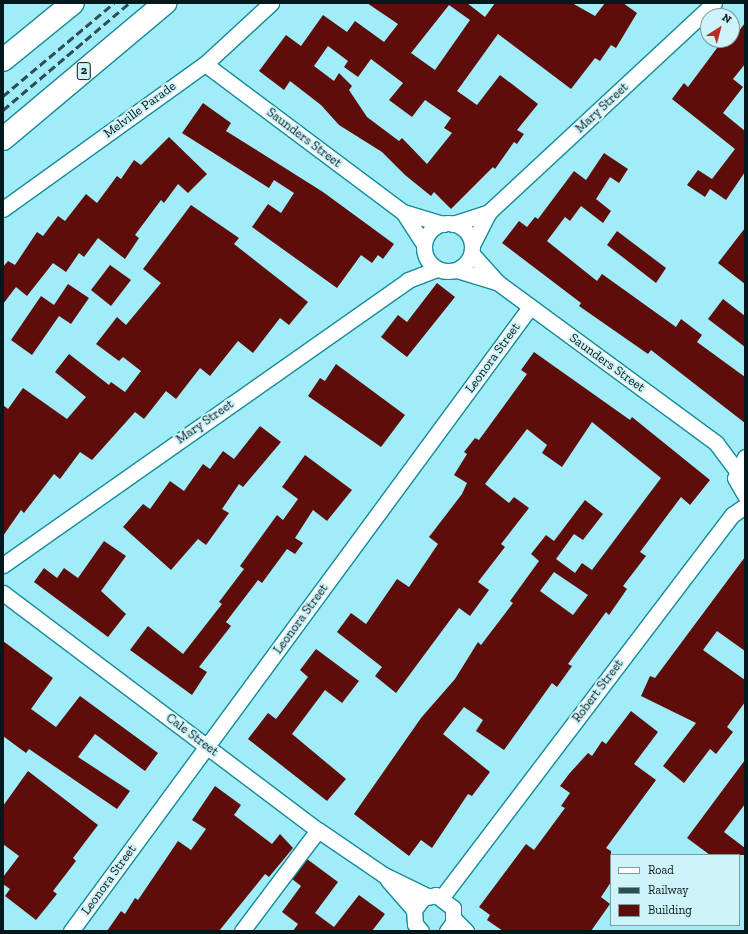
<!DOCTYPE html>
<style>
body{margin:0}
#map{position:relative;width:748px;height:934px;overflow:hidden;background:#a0edf9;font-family:"Zilla Slab",serif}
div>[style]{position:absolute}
.building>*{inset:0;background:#5e0d0b}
.roads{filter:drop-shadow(1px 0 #158b99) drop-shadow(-1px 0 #158b99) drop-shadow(0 1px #158b99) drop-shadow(0 -1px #158b99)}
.minor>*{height:15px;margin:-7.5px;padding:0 7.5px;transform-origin:7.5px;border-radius:7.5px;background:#fff}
.minor>.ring{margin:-7.5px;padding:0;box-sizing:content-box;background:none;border:15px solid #fff;border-radius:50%}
.highway>*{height:22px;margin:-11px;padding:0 11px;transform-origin:11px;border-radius:11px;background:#fff}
.rail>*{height:3px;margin-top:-1.5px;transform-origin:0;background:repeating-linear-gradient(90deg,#2b4f54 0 8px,transparent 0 12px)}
span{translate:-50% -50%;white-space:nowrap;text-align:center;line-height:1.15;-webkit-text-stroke:4px #cef3f9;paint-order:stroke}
.shield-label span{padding:1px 3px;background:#cef3f9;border:1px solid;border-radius:3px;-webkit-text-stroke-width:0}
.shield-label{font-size:12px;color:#03181b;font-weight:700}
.street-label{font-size:13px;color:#03181b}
.frame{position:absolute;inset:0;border:4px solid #03181b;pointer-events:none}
.legend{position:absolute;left:610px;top:854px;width:130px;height:72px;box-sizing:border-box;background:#cef3f9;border:1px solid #7d9ba0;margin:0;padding:5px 7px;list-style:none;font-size:12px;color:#03181b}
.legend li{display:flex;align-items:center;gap:8px;height:20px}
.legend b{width:20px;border:1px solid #7d9ba0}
.north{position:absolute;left:700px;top:8px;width:40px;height:40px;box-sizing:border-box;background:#cef3f9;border:1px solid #7d9ba0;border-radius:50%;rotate:36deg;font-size:11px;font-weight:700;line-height:16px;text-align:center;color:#03181b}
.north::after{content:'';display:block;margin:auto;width:14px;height:18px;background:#b92b25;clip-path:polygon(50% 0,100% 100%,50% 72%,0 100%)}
</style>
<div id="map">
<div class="building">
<div style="clip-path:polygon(evenodd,367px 3px,467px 3px,485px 17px,495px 3px,572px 3px,595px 16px,605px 3px,623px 3px,637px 13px,616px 48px,611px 45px,600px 61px,595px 58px,571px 89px,498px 34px,457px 91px,477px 105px,500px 75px,538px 104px,517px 130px,524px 134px,517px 144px,514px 142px,495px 169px,493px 167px,451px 209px,434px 192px,431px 196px,405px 175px,382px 152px,339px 125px,321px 105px,290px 81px,284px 90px,259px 71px,286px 35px,301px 46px,323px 15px,347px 32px,355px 21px,384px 42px,398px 24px,367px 3px,449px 5px,470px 20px,435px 70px,411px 53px,449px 5px,367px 3px,328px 46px,348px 61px,344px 67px,358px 77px,371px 59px,403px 83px,389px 100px,412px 117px,425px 100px,451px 118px,444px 128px,452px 133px,427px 164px,402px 138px,399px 141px,367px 117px,349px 90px,352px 86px,339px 73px,334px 81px,314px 66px,328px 46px)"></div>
<div style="clip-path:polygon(745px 23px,745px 64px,733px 79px,743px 87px,723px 113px,745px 131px,745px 172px,726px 200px,710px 189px,705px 197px,687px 185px,698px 170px,712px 179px,735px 149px,672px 99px,684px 83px,688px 87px,723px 40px,732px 40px)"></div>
<div style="clip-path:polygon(203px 103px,231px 123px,226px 131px,323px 192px,394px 244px,383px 259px,378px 255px,372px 263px,361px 255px,337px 288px,252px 227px,268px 204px,281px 213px,294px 193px,274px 180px,269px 188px,182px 133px)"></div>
<div style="clip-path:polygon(169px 137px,207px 174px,188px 193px,178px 184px,164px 203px,161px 200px,135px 235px,139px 238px,125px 259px,98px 238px,84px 257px,79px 253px,66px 272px,53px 263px,27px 296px,16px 287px,3px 304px,3px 267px,8px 261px,15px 265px,37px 232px,43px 236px,58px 216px,65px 221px,86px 194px,97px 203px,117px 176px,121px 179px,134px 160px,141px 165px)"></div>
<div style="clip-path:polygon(604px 153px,628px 169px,619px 183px,610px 177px,596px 199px,611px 211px,603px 223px,581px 206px,570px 221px,565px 217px,547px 241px,597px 281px,602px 274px,676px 327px,681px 319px,702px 335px,697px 342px,745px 377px,745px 423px,651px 350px,648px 354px,579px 306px,581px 303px,502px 243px,519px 221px,527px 227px,535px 217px,538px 219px,574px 171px,586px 180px)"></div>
<div style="clip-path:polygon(191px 205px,239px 238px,234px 244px,308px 302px,289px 325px,280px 318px,253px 353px,238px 341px,210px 376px,200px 368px,176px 399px,166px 391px,144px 419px,135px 412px,92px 460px,80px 452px,60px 479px,54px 474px,24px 513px,21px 510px,3px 536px,3px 405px,8px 409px,23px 388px,67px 419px,86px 397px,55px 372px,69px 354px,109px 385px,111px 382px,125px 392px,141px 371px,123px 357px,119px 361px,96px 344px,117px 317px,126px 325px,161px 283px,143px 269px)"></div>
<div style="clip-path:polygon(745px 228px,745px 284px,718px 263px)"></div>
<div style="clip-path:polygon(617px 231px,666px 268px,656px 283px,607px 245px)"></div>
<div style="clip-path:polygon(110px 265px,131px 280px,111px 306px,91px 290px)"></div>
<div style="clip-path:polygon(437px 283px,455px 297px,407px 357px,381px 337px,398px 315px,407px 322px)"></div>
<div style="clip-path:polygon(68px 284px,89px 298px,71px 324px,59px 316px,32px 355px,11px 340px,41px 296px,54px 305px)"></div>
<div style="clip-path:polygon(723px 299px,745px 316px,745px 347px,708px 319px)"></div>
<div style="clip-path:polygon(evenodd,534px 352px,630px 420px,632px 417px,710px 480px,690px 505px,681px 497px,640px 552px,646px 556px,623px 586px,627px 589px,609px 615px,606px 612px,568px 664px,572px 666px,557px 687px,552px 683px,504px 750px,476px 731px,483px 720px,464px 707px,443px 734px,490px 772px,472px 796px,468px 794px,432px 848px,421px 840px,409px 856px,354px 814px,421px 718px,455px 679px,478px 642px,481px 645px,513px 603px,510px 601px,539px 561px,531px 554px,546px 535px,554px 541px,585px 500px,603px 514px,583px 540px,574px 534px,556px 559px,575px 573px,582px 563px,592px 570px,661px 478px,592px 422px,562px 467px,542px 453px,547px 445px,527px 429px,485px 484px,509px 503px,514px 497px,529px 508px,501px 544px,505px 547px,478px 582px,489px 590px,470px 616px,459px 608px,396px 693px,375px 676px,382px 667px,337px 632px,351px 613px,366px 624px,397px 579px,409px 587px,438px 544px,429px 537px,462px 494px,467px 483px,454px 475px,467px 454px,464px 452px,475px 438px,479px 440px,527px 374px,521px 370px,534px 352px,554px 572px,588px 595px,573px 615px,540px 591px,554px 572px)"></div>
<div style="clip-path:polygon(336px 364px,405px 415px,381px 447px,308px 396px,320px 378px,325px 381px)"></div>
<div style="clip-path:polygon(260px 426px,281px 442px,243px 487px,239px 484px,222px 509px,229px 513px,206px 545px,198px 539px,171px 570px,123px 527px,143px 504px,150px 509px,170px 481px,184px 491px,203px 464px,210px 469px,223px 451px,234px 459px)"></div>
<div style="clip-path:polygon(305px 455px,352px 490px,327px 521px,313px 510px,295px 538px,303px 543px,295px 554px,287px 549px,262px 583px,258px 580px,226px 622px,231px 626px,199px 667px,207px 672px,192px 695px,130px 650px,148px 626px,183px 654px,222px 604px,219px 602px,244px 569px,240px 566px,277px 515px,283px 520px,298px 499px,282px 487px)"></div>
<div style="clip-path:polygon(104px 541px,126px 556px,101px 591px,126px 614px,108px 637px,34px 582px,44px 568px,57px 578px,64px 568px,78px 578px)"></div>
<div style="clip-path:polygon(745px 557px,745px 651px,717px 631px,703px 650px,745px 680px,745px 702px,727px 727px,733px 732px,716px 754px,710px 749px,684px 783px,663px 766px,696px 723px,641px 696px,650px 676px,655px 678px)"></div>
<div style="clip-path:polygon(3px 641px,53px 678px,31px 709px,56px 727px,80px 696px,158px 753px,145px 771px,95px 734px,78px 757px,130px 791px,117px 809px,29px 749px,26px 753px,3px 736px)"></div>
<div style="clip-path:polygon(316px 649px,359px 681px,342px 703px,325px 690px,292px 734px,346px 779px,327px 801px,248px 739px,268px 713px,276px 719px,308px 677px,300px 670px)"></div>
<div style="clip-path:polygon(631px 711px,658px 732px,634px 764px,656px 780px,606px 848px,611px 851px,611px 882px,601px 897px,610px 904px,591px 931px,503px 931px,487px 920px,490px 915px,479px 907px,526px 844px,534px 850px,565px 808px,561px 806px,570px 793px,560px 786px,569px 774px,588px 753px,592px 756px,602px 741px,606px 744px)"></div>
<div style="clip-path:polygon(745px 760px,745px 804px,724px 832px,745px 848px,745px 855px,710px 855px,687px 838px)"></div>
<div style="clip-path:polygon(28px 771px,98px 825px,73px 858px,76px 861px,53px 891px,57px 894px,36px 920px,5px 896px,10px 889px,3px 884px,3px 877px,19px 856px,3px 844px,3px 806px)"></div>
<div style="clip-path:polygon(215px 786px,241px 805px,234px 815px,272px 844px,280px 834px,293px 848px,269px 877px,265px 874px,219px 931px,107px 931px,121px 911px,125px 914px,135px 898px,138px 900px,178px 841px,191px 850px,206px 829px,192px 820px)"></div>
<div style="clip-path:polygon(307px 859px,338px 882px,315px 913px,334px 927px,359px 895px,385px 914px,372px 931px,293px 931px,298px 924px,282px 912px,301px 886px,292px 879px)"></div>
</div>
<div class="roads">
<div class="minor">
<div style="left:205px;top:64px;width:247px;rotate:36.8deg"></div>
<div style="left:403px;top:212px;width:42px;rotate:16.7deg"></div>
<div style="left:3px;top:209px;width:249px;rotate:-35.7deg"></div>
<div style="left:205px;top:64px;width:90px;rotate:-42.7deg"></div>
<div style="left:403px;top:212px;width:38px;rotate:57deg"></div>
<div class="ring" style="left:424px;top:223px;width:33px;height:33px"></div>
<div style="left:453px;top:224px;width:38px;rotate:-18deg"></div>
<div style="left:472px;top:245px;width:37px;rotate:-63deg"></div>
<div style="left:489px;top:212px;width:307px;rotate:-42.9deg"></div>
<div style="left:472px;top:254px;width:38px;rotate:48deg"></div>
<div style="left:497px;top:282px;width:272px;rotate:36.3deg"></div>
<div style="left:716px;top:443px;width:34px;rotate:53deg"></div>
<div style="left:457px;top:270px;width:41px;rotate:17.1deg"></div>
<div style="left:745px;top:457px;width:23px;rotate:115deg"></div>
<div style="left:735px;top:478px;width:20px;rotate:60deg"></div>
<div style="left:3px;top:565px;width:495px;rotate:-35.1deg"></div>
<div style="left:408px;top:280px;width:31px;rotate:-21deg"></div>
<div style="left:3px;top:593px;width:394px;rotate:37deg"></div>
<div style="left:318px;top:830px;width:80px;rotate:34.3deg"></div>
<div style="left:384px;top:875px;width:48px;rotate:26deg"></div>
<div style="left:388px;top:880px;width:40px;rotate:49deg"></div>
<div style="left:442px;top:897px;width:480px;rotate:-52.8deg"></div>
<div style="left:732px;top:515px;width:16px;rotate:-35deg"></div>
<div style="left:454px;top:919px;width:17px;rotate:45deg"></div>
<div style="left:71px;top:931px;width:775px;rotate:-53.66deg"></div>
<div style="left:242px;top:931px;width:126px;rotate:-53deg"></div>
<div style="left:421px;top:931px;width:9px;rotate:-131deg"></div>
<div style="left:415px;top:924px;width:14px;rotate:-94deg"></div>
<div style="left:414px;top:910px;width:15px;rotate:-53deg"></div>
<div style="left:423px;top:898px;width:13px;rotate:-13deg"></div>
<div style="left:436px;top:895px;width:21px;rotate:37deg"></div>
<div style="left:453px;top:908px;width:15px;rotate:90deg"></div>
<div style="left:453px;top:923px;width:10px;rotate:127deg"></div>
</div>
<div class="highway">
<div style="left:3px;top:60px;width:90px;rotate:-39.2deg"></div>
<div style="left:3px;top:139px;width:212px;rotate:-40deg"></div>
</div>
</div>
<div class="rail">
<div style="left:3px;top:96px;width:145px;rotate:-40deg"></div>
<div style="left:3px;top:110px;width:165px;rotate:-40.3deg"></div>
</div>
<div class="shield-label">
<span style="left:84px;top:71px">2</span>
</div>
<div class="street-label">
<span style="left:602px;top:108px;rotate:-43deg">Mary Street</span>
<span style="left:140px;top:110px;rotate:-36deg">Melville Parade</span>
<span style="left:304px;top:138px;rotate:37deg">Saunders Street</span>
<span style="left:493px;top:358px;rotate:-54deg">Leonora Street</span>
<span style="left:607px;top:363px;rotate:36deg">Saunders Street</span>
<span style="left:205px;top:422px;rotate:-35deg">Mary Street</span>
<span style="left:301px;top:619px;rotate:-54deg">Leonora Street</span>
<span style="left:598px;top:691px;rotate:-53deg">Robert Street</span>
<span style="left:192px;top:735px;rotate:37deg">Cale Street</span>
<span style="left:109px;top:880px;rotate:-54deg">Leonora Street</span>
</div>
<div class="frame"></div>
<ul class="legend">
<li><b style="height:5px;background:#fff"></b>Road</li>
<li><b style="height:5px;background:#2b4f54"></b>Railway</li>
<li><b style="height:11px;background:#5e0d0b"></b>Building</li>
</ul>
<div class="north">N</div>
</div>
